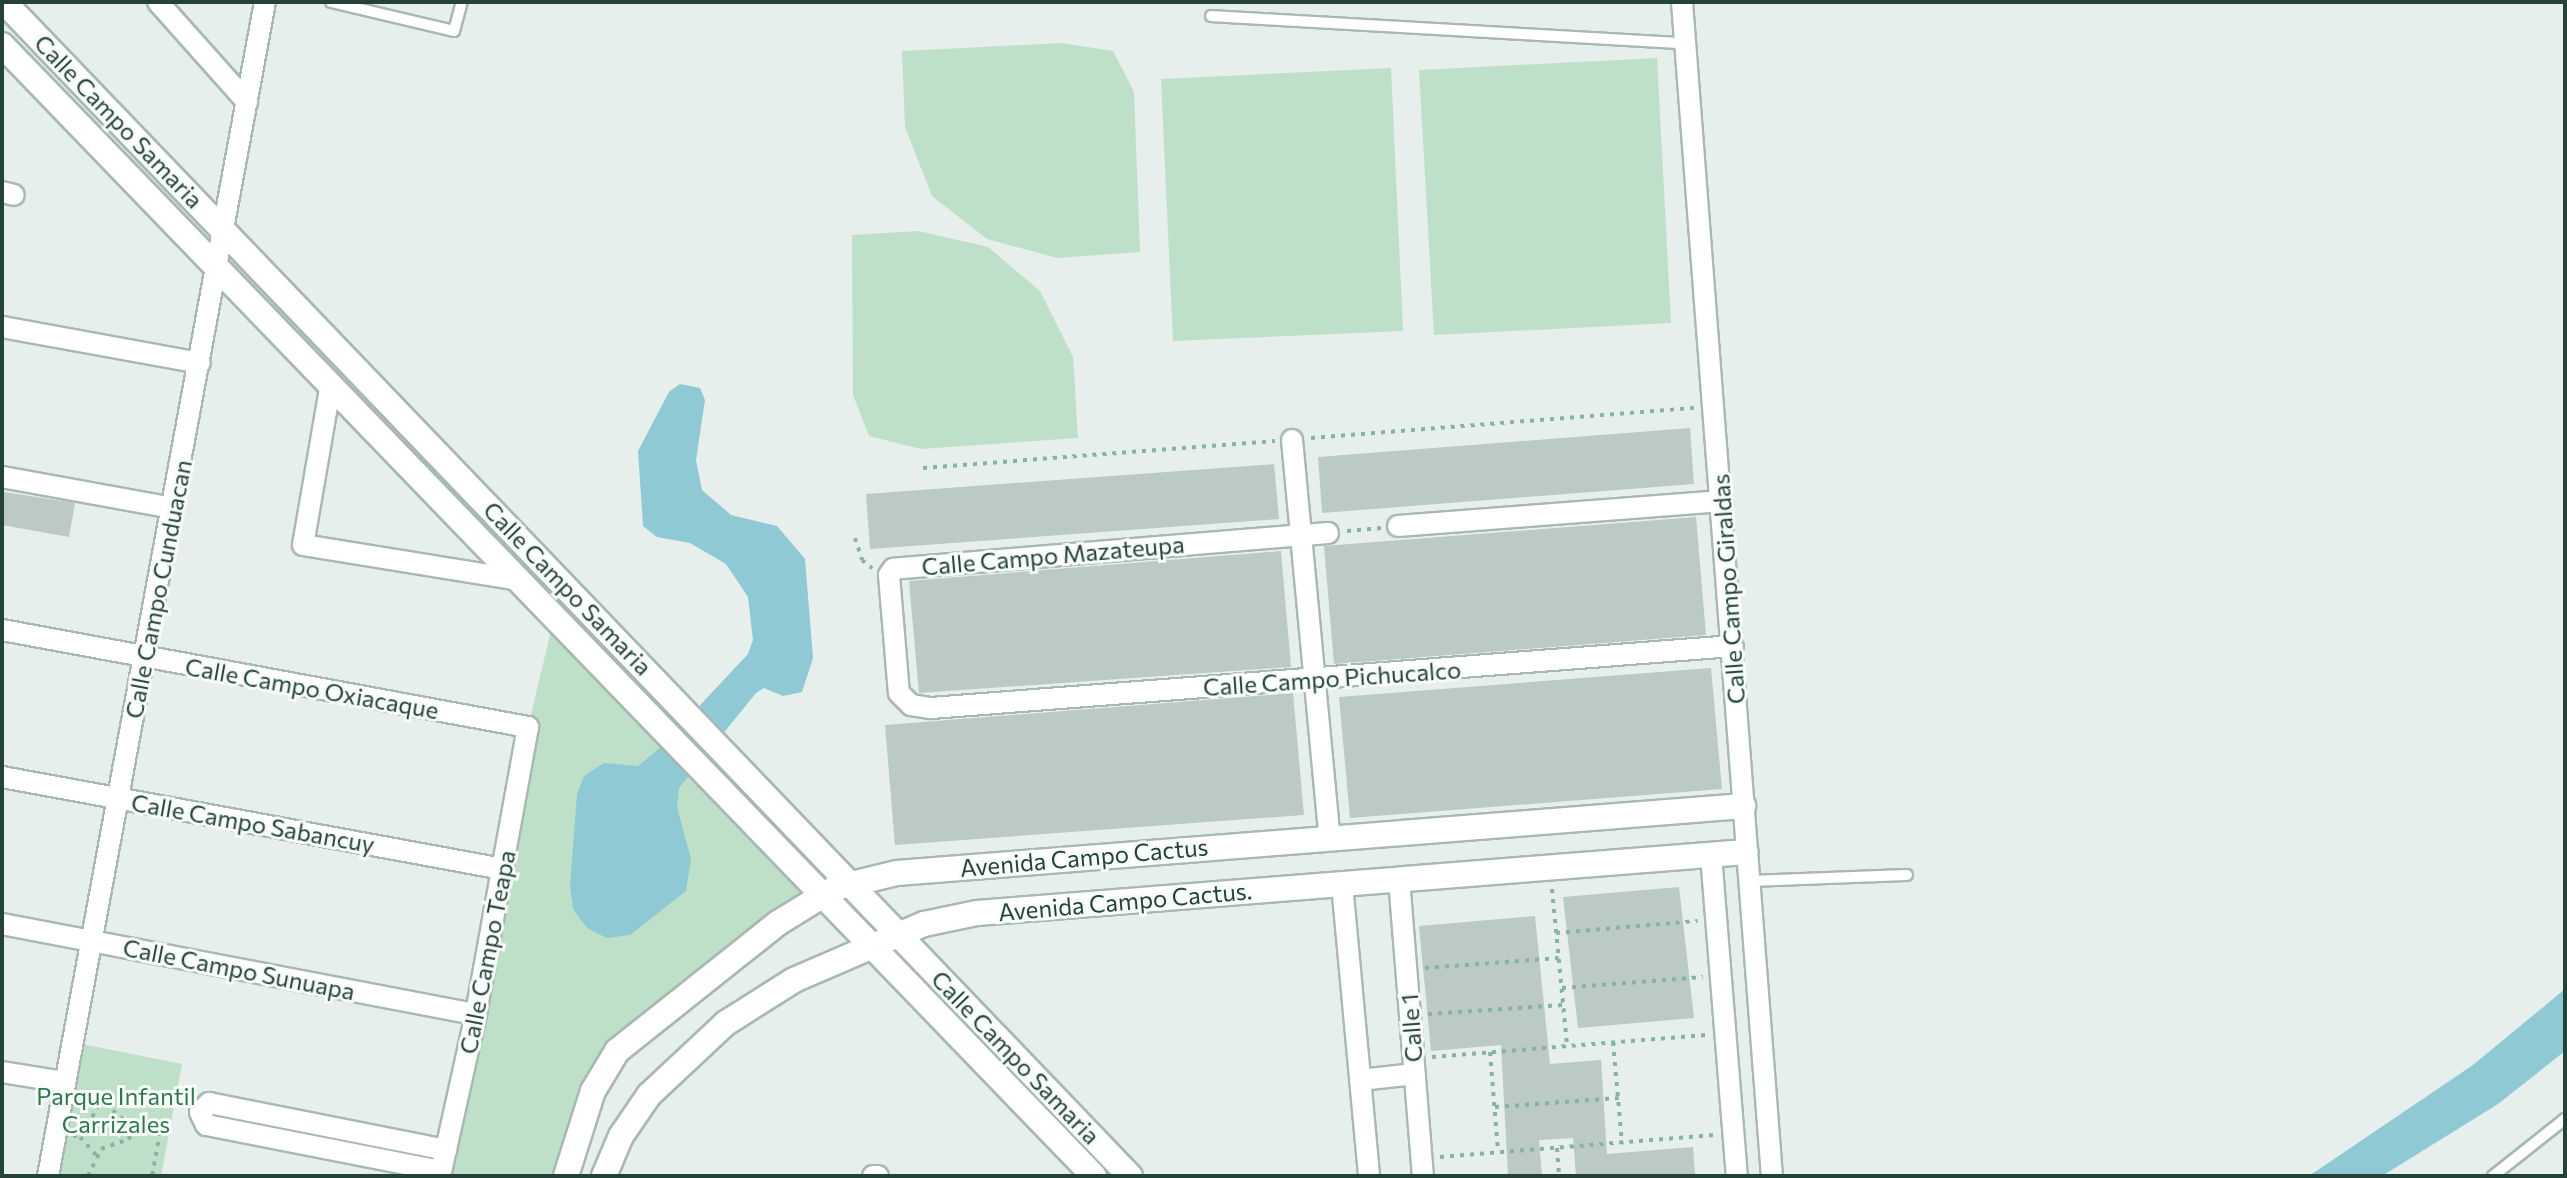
<!DOCTYPE html>
<style>
body{margin:0}
#map{position:relative;width:2567px;height:1178px;overflow:hidden;background:#e6efeb;font-family:Commissioner,sans-serif}
div>[style]{position:absolute}
.green>*{inset:0;background:#bfe0c8}
.water>*{inset:0;background:#8ec9d4}
.building>*{inset:0;background:#bbcac4}
.path>*{height:4px;margin-top:-2px;transform-origin:0;background:repeating-linear-gradient(90deg,#86b3a5 0 4px,transparent 0 10px)}
.roads{filter:drop-shadow(2px 0 #a8b8b2) drop-shadow(-2px 0 #a8b8b2) drop-shadow(0 2px #a8b8b2) drop-shadow(0 -2px #a8b8b2)}
.lane>*{height:10px;margin:-5px;padding:0 5px;transform-origin:5px;border-radius:5px;background:#fff}
.street>*{height:20px;margin:-10px;padding:0 10px;transform-origin:10px;border-radius:10px;background:#fff}
.secondary>*{height:24px;margin:-12px;padding:0 12px;transform-origin:12px;border-radius:12px;background:#fff}
span{translate:-50% -50%;white-space:nowrap;text-align:center;line-height:1.15;-webkit-text-stroke:6px #f7fbf9;paint-order:stroke}
.street-label{font-size:24px;color:#24423a}
.park-label{font-size:24px;color:#2d7a4b}
.frame{position:absolute;inset:0;border:4px solid #24423a;pointer-events:none}
</style>
<div id="map">
<div class="green">
<div style="clip-path:polygon(1062px 43px,1113px 51px,1134px 92px,1140px 252px,1057px 258px,987px 239px,932px 196px,905px 127px,902px 51px)"></div>
<div style="clip-path:polygon(1657px 58px,1671px 323px,1434px 335px,1419px 70px)"></div>
<div style="clip-path:polygon(1391px 68px,1403px 331px,1173px 341px,1161px 79px)"></div>
<div style="clip-path:polygon(919px 231px,988px 247px,1040px 291px,1073px 357px,1078px 438px,921px 449px,869px 436px,853px 395px,852px 235px)"></div>
<div style="clip-path:polygon(554px 618px,822px 894px,617px 1051px,565px 1176px,440px 1176px,528px 727px)"></div>
<div style="clip-path:polygon(72px 1042px,182px 1064px,161px 1176px,48px 1176px)"></div>
</div>
<div class="water">
<div style="clip-path:polygon(680px 384px,700px 388px,705px 400px,696px 460px,702px 490px,731px 515px,777px 526px,805px 559px,813px 658px,802px 692px,783px 696px,764px 688px,756px 693px,679px 788px,677px 807px,691px 859px,686px 891px,630px 935px,607px 938px,587px 928px,573px 909px,570px 886px,577px 794px,584px 776px,604px 763px,638px 766px,661px 747px,748px 654px,753px 640px,748px 597px,726px 564px,690px 543px,657px 537px,643px 526px,638px 451px,669px 392px)"></div>
<div style="clip-path:polygon(2565px 989px,2565px 1051px,2498px 1104px,2382px 1176px,2309px 1176px,2473px 1065px)"></div>
</div>
<div class="building">
<div style="clip-path:polygon(1690px 428px,1694px 484px,1322px 513px,1318px 457px)"></div>
<div style="clip-path:polygon(1274px 464px,1279px 519px,870px 549px,866px 494px)"></div>
<div style="clip-path:polygon(4px 492px,75px 503px,69px 537px,2px 525px)"></div>
<div style="clip-path:polygon(1696px 517px,1706px 635px,1334px 664px,1324px 546px)"></div>
<div style="clip-path:polygon(1281px 551px,1291px 667px,919px 693px,909px 581px)"></div>
<div style="clip-path:polygon(1711px 668px,1722px 789px,1350px 818px,1339px 697px)"></div>
<div style="clip-path:polygon(1293px 693px,1304px 815px,895px 845px,885px 725px)"></div>
<div style="clip-path:polygon(1679px 887px,1694px 1018px,1578px 1028px,1563px 897px)"></div>
<div style="clip-path:polygon(1535px 916px,1550px 1064px,1601px 1060px,1607px 1154px,1693px 1147px,1695px 1174px,1576px 1176px,1573px 1138px,1539px 1140px,1542px 1176px,1508px 1176px,1501px 1045px,1431px 1051px,1419px 926px)"></div>
</div>
<div class="path">
<div style="left:1311px;top:438px;width:384px;rotate:-4.5deg"></div>
<div style="left:923px;top:468px;width:353px;rotate:-4.4deg"></div>
<div style="left:1347px;top:531px;width:35px;rotate:-5deg"></div>
<div style="left:855px;top:538px;width:23px;rotate:72deg"></div>
<div style="left:862px;top:560px;width:13px;rotate:39deg"></div>
<div style="left:1552px;top:889px;width:158px;rotate:84.5deg"></div>
<div style="left:1556px;top:933px;width:142px;rotate:-4.9deg"></div>
<div style="left:1425px;top:968px;width:134px;rotate:-4.3deg"></div>
<div style="left:1562px;top:988px;width:141px;rotate:-4.5deg"></div>
<div style="left:1428px;top:1014px;width:135px;rotate:-3.8deg"></div>
<div style="left:1613px;top:1042px;width:100px;rotate:84.9deg"></div>
<div style="left:1490px;top:1052px;width:100px;rotate:85.4deg"></div>
<div style="left:1432px;top:1057px;width:275px;rotate:-4.6deg"></div>
<div style="left:1495px;top:1107px;width:124px;rotate:-4.2deg"></div>
<div style="left:73px;top:1136px;width:10px;rotate:-6deg"></div>
<div style="left:83px;top:1135px;width:31px;rotate:-63deg"></div>
<div style="left:97px;top:1107px;width:9px;rotate:-21deg"></div>
<div style="left:105px;top:1104px;width:38px;rotate:40deg"></div>
<div style="left:80px;top:1137px;width:24px;rotate:48deg"></div>
<div style="left:1557px;top:1148px;width:28px;rotate:86deg"></div>
<div style="left:1440px;top:1157px;width:275px;rotate:-4.6deg"></div>
<div style="left:88px;top:1176px;width:30px;rotate:-64deg"></div>
<div style="left:101px;top:1149px;width:29px;rotate:-20deg"></div>
<div style="left:128px;top:1139px;width:25px;rotate:-45deg"></div>
<div style="left:146px;top:1121px;width:18px;rotate:38deg"></div>
<div style="left:160px;top:1132px;width:45px;rotate:100.3deg"></div>
</div>
<div class="roads">
<div class="lane">
<div style="left:331px;top:2px;width:126px;rotate:13.3deg"></div>
<div style="left:454px;top:31px;width:30px;rotate:-75deg"></div>
<div style="left:1211px;top:16px;width:476px;rotate:3.3deg"></div>
<div style="left:1749px;top:881px;width:158px;rotate:-2.2deg"></div>
<div style="left:2493px;top:1176px;width:92px;rotate:-38.4deg"></div>
</div>
<div class="street">
<div style="left:158px;top:2px;width:134px;rotate:48.3deg"></div>
<div style="left:1682px;top:2px;width:1177px;rotate:85.62deg"></div>
<div style="left:2px;top:192px;width:12px;rotate:14deg"></div>
<div style="left:2px;top:327px;width:201px;rotate:10.3deg"></div>
<div style="left:331px;top:383px;width:164px;rotate:99.8deg"></div>
<div style="left:303px;top:545px;width:218px;rotate:9.2deg"></div>
<div style="left:1292px;top:440px;width:397px;rotate:84.6deg"></div>
<div style="left:2px;top:477px;width:174px;rotate:10.3deg"></div>
<div style="left:1398px;top:526px;width:325px;rotate:-4.4deg"></div>
<div style="left:1328px;top:533px;width:436px;rotate:175.3deg"></div>
<div style="left:893px;top:569px;width:7px;rotate:124deg"></div>
<div style="left:889px;top:575px;width:118px;rotate:85.2deg"></div>
<div style="left:899px;top:693px;width:17px;rotate:45deg"></div>
<div style="left:911px;top:705px;width:20px;rotate:9deg"></div>
<div style="left:931px;top:708px;width:804px;rotate:-4.42deg"></div>
<div style="left:2px;top:630px;width:535px;rotate:10.45deg"></div>
<div style="left:528px;top:727px;width:292px;rotate:100.3deg"></div>
<div style="left:476px;top:1014px;width:166px;rotate:102.5deg"></div>
<div style="left:2px;top:777px;width:509px;rotate:10.41deg"></div>
<div style="left:1711px;top:855px;width:322px;rotate:85.4deg"></div>
<div style="left:1399px;top:879px;width:298px;rotate:85.4deg"></div>
<div style="left:1342px;top:884px;width:293px;rotate:84.7deg"></div>
<div style="left:2px;top:924px;width:482px;rotate:10.8deg"></div>
<div style="left:2px;top:1072px;width:63px;rotate:9.2deg"></div>
<div style="left:1360px;top:1080px;width:55px;rotate:-6.2deg"></div>
<div style="left:441px;top:1171px;width:239px;rotate:-168.9deg"></div>
<div style="left:206px;top:1125px;width:14px;rotate:-115deg"></div>
<div style="left:200px;top:1112px;width:13px;rotate:-45deg"></div>
<div style="left:209px;top:1103px;width:242px;rotate:11.2deg"></div>
<div style="left:48px;top:1176px;width:1194px;rotate:-79.53deg"></div>
<div style="left:873px;top:1176px;width:5px"></div>
</div>
<div class="secondary">
<div style="left:4px;top:2px;width:1627px;rotate:46.2deg"></div>
<div style="left:2px;top:45px;width:1572px;rotate:46.01deg"></div>
<div style="left:566px;top:1176px;width:89px;rotate:-72.4deg"></div>
<div style="left:593px;top:1091px;width:47px;rotate:-59deg"></div>
<div style="left:617px;top:1051px;width:206px;rotate:-38.5deg"></div>
<div style="left:778px;top:923px;width:67px;rotate:-31.6deg"></div>
<div style="left:835px;top:888px;width:64px;rotate:-13.6deg"></div>
<div style="left:897px;top:873px;width:849px;rotate:-4.53deg"></div>
<div style="left:604px;top:1176px;width:43px;rotate:-67deg"></div>
<div style="left:621px;top:1136px;width:50px;rotate:-55.7deg"></div>
<div style="left:649px;top:1095px;width:105px;rotate:-43.1deg"></div>
<div style="left:726px;top:1023px;width:80px;rotate:-32.3deg"></div>
<div style="left:794px;top:980px;width:142px;rotate:-23.3deg"></div>
<div style="left:924px;top:924px;width:54px;rotate:-11.7deg"></div>
<div style="left:977px;top:913px;width:771px;rotate:-4.54deg"></div>
</div>
</div>
<div class="street-label">
<span style="left:119px;top:121px;rotate:46deg">Calle Campo Samaria</span>
<span style="left:1053px;top:555px;rotate:-5deg">Calle Campo Mazateupa</span>
<span style="left:568px;top:588px;rotate:46deg">Calle Campo Samaria</span>
<span style="left:158px;top:589px;rotate:-79deg">Calle Campo Cunduacan</span>
<span style="left:1728px;top:589px;rotate:-94deg">Calle Campo Giraldas</span>
<span style="left:1332px;top:678px;rotate:-4deg">Calle Campo Pichucalco</span>
<span style="left:312px;top:688px;rotate:10deg">Calle Campo Oxiacaque</span>
<span style="left:253px;top:823px;rotate:10deg">Calle Campo Sabancuy</span>
<span style="left:1084px;top:857px;rotate:-5deg">Avenida Campo Cactus</span>
<span style="left:1125px;top:901px;rotate:-5deg">Avenida Campo Cactus.</span>
<span style="left:487px;top:952px;rotate:-79deg">Calle Campo Teapa</span>
<span style="left:239px;top:969px;rotate:11deg">Calle Campo Sunuapa</span>
<span style="left:1411px;top:1028px;rotate:-94deg">Calle 1</span>
<span style="left:1016px;top:1057px;rotate:46deg">Calle Campo Samaria</span>
</div>
<div class="park-label">
<span style="left:116px;top:1110px">Parque Infantil<br>Carrizales</span>
</div>
<div class="frame"></div>
</div>
